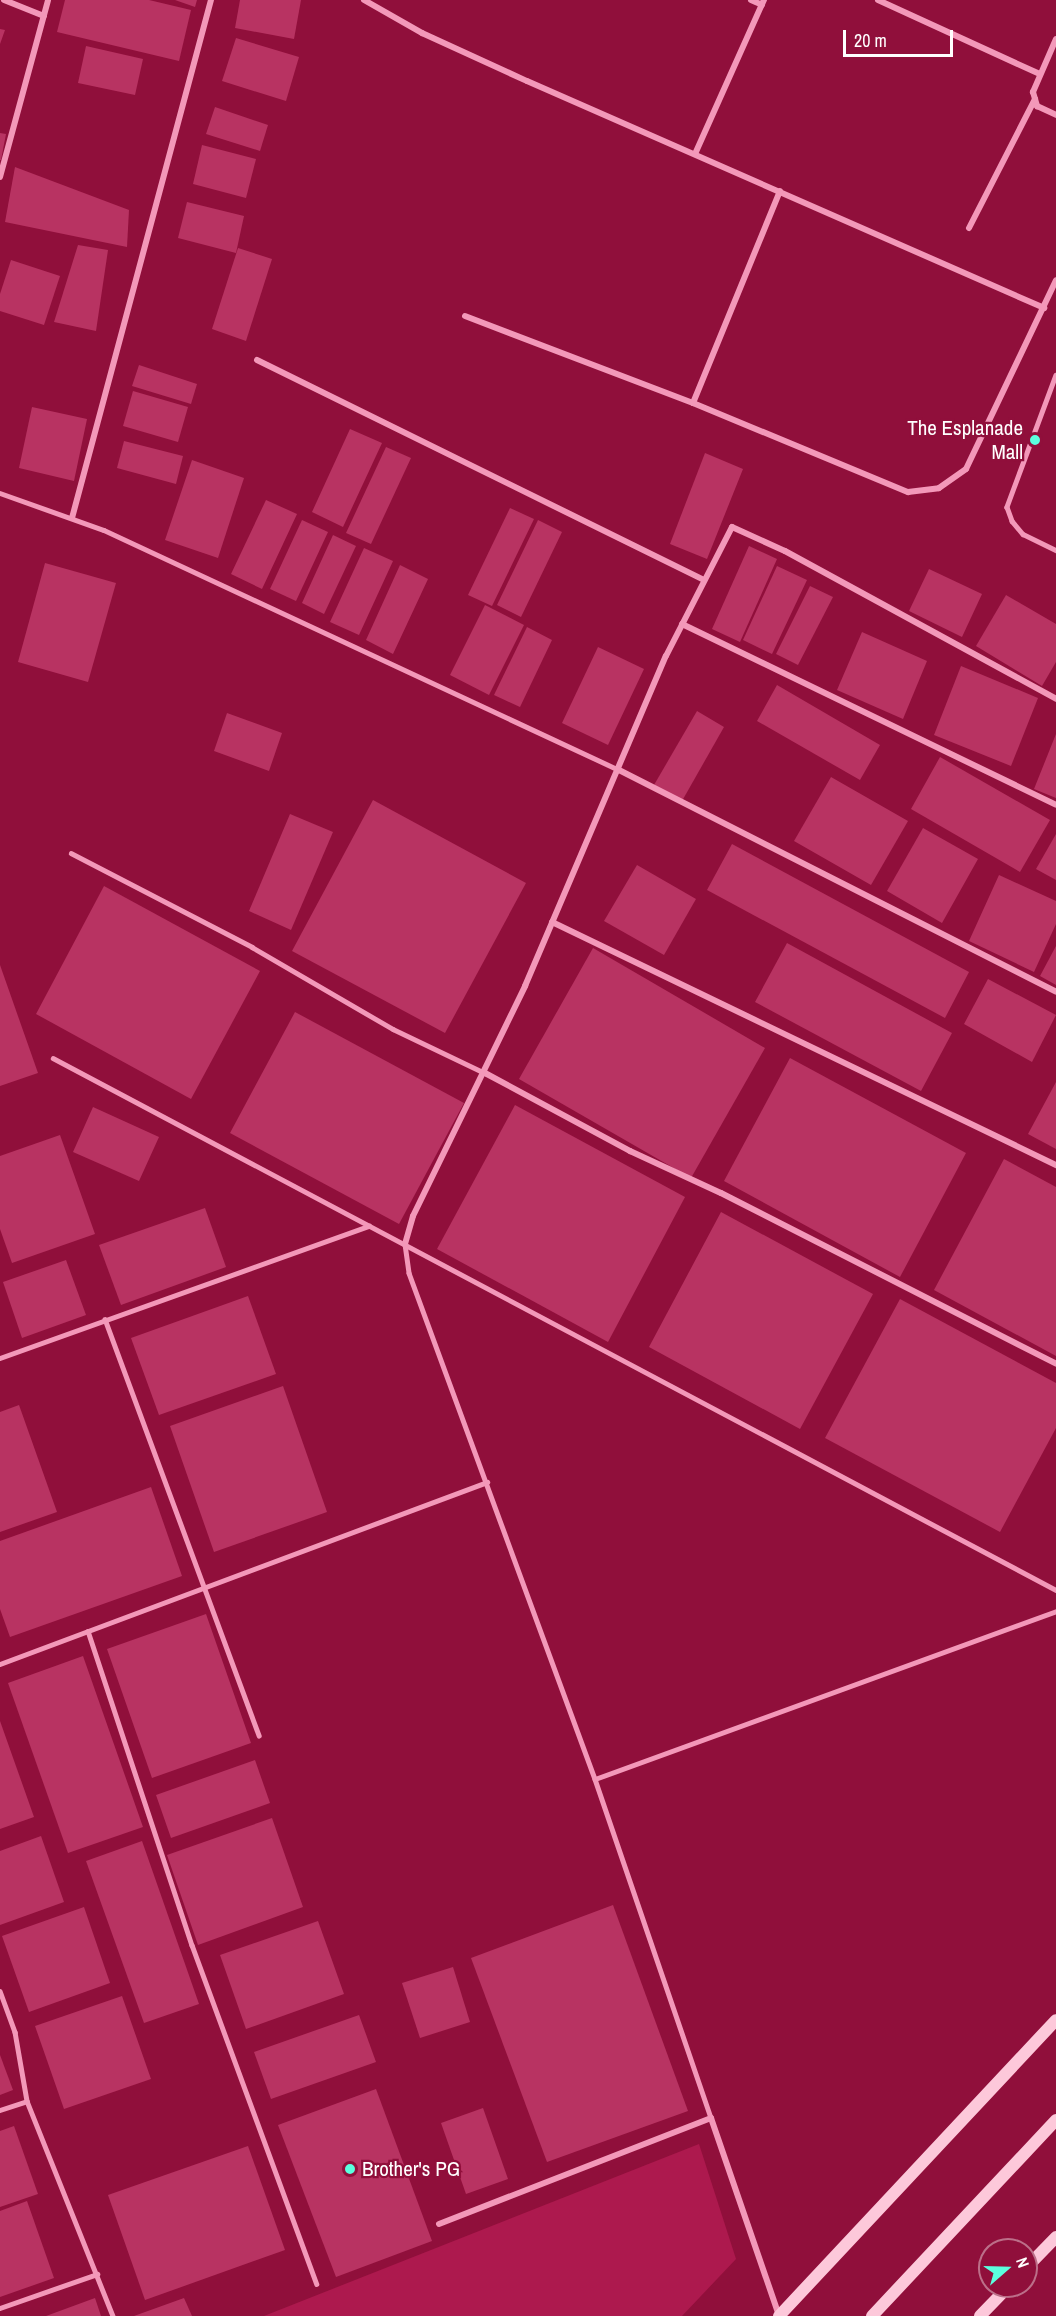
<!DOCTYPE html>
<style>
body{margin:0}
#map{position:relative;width:1056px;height:2316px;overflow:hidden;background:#900f3b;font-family:"Archivo Narrow",sans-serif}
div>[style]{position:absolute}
.green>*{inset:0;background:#ad194e}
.building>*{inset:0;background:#b83362}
.lane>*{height:4.5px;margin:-2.25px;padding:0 2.25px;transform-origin:2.25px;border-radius:2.25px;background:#f398b9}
.street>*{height:6px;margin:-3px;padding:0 3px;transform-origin:3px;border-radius:3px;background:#f398b9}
.secondary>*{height:12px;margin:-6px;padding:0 6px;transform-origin:6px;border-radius:6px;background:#fdc8da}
.dots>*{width:16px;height:16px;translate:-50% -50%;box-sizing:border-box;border:3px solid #900f3b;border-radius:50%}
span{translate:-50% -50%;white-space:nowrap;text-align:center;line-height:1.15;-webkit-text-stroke:4.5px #900f3b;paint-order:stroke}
.poi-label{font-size:21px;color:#fff}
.right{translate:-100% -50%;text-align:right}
.left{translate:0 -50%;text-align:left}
.north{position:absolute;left:978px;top:2238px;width:60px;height:60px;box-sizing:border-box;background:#900f3b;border:2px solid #bc6f89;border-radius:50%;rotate:70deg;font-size:16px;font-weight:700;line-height:24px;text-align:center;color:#fff}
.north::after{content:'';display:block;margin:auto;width:21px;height:27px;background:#5bffde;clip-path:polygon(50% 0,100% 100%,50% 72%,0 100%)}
.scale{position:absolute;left:843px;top:30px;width:110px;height:27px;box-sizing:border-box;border:3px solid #fff;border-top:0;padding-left:8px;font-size:18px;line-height:21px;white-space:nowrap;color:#fff;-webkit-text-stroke:4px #900f3b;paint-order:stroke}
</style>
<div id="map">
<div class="green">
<div style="clip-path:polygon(699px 2144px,736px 2259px,682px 2316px,264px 2316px)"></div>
</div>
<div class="building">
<div style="clip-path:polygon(65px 0,149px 0,191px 10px,179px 61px,57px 32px)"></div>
<div style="clip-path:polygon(175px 0,197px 0,195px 7px)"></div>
<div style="clip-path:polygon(240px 0,301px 0,294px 39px,235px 28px)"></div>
<div style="clip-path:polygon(0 29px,5px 30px,0 44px)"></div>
<div style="clip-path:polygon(236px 38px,299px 57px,286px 101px,222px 81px)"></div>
<div style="clip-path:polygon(86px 46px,143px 59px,135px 95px,78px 83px)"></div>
<div style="clip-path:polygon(215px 107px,268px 125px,260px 151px,206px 134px)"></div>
<div style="clip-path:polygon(0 133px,6px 134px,1px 160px,0 160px)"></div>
<div style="clip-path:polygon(202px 145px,256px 159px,246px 198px,193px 184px)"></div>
<div style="clip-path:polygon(15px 167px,129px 210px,127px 247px,5px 222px)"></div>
<div style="clip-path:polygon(187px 202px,244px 216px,236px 253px,178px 238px)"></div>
<div style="clip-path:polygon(78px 245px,108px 250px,96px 331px,54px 322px)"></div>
<div style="clip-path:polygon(238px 248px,272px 259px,246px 341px,212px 329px)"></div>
<div style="clip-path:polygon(11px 260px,60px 276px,44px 325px,0 311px,0 294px)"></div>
<div style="clip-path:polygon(139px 365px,197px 384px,191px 404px,132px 386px)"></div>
<div style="clip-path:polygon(133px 391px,188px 407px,178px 442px,123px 426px)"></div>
<div style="clip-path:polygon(32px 407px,87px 419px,74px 481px,19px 468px)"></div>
<div style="clip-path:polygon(350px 429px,382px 443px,343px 527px,312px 512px)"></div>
<div style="clip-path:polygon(124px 441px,183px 456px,176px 484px,117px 468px)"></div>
<div style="clip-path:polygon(386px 447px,411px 458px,371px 544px,346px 533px)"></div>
<div style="clip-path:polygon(705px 453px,743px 469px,707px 559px,670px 544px)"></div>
<div style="clip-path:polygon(192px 460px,244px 478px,218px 558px,165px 540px)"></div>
<div style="clip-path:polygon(266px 500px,297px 514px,262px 589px,231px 574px)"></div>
<div style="clip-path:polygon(510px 508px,534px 519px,492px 606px,468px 595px)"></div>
<div style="clip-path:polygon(302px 520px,328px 532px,296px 601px,270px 589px)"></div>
<div style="clip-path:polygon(538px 520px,562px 532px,521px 617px,497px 605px)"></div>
<div style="clip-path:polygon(333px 535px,356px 546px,324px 614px,302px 603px)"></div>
<div style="clip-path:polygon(749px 546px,777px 559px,740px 642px,712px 629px)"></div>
<div style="clip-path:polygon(364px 548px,393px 561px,359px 635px,330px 622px)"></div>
<div style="clip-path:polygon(45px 563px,116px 583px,88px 682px,18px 662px)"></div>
<div style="clip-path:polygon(400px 565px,428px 579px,393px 654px,366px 640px)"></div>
<div style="clip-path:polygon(777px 566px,807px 580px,772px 654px,743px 640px)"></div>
<div style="clip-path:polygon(929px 569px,982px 594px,962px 637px,909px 611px)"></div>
<div style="clip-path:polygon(810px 586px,833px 597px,798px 665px,776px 654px)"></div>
<div style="clip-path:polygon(1006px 595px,1056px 624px,1056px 662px,1042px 686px,976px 646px)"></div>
<div style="clip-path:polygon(485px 605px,524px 625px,489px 695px,450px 675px)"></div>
<div style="clip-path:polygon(527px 627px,552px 640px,520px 707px,494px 695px)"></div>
<div style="clip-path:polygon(862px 632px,927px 661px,903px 719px,837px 690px)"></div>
<div style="clip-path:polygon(598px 647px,644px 669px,608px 745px,562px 723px)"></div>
<div style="clip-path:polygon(961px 666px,1038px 698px,1011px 766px,934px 735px)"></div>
<div style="clip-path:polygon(777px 685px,880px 745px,860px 780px,757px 721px)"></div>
<div style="clip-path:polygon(697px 711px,724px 727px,682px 801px,654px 785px)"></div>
<div style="clip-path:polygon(227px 713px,282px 733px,269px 771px,214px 751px)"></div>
<div style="clip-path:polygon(1056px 734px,1056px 798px,1034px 789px)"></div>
<div style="clip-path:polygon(940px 757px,1050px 820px,1020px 872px,911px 809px)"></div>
<div style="clip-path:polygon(831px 777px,908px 821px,871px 885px,794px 841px)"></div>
<div style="clip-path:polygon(373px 800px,526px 883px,445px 1033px,292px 951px)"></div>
<div style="clip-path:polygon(290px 814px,333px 832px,291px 930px,249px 911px)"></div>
<div style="clip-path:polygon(923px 828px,978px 859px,942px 923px,887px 891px)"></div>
<div style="clip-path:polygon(1056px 834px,1056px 880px,1036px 869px)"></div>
<div style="clip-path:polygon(732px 844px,969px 972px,945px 1018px,707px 890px)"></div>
<div style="clip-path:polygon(637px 865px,696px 899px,664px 955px,604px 921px)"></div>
<div style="clip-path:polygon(999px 875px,1056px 901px,1056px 924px,1034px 972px,969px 941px)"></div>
<div style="clip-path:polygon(104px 886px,260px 971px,191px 1099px,36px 1014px)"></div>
<div style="clip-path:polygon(787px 943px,952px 1033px,921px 1091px,755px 1002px)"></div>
<div style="clip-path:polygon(1056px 946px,1056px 985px,1040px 976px)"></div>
<div style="clip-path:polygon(593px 948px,765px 1048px,691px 1178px,519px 1079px)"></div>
<div style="clip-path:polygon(0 965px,38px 1073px,0 1086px)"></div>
<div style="clip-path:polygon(988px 979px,1056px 1015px,1032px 1062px,964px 1024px)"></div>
<div style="clip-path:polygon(295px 1012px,464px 1103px,399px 1224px,230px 1133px)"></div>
<div style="clip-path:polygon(790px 1058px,966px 1153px,900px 1277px,724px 1181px)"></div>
<div style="clip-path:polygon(1056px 1082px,1056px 1149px,1028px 1134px)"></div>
<div style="clip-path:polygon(515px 1105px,685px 1197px,608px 1342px,437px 1249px)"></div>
<div style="clip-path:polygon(93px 1107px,159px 1137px,139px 1181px,73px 1152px)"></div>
<div style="clip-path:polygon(60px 1135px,95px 1234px,12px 1263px,0 1229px,0 1156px)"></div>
<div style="clip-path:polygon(1004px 1159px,1056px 1187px,1056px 1356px,934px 1290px)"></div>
<div style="clip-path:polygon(205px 1208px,226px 1267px,121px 1305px,99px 1245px)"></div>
<div style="clip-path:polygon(721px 1212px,873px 1294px,800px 1429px,649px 1347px)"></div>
<div style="clip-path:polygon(66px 1260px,86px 1315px,22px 1338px,3px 1282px)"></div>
<div style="clip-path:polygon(248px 1296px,276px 1374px,159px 1415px,131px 1338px)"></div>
<div style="clip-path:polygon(900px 1299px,1056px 1383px,1056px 1428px,1000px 1532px,825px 1438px)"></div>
<div style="clip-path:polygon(283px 1386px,327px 1512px,214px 1552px,170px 1426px)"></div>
<div style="clip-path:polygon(19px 1405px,57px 1512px,0 1532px,0 1412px)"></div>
<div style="clip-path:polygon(151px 1487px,182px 1576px,10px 1637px,0 1609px,0 1541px)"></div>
<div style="clip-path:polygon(206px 1614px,251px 1743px,152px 1778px,107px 1649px)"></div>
<div style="clip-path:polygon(83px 1656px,143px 1827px,68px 1853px,8px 1683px)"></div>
<div style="clip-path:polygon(0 1721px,34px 1817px,0 1829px)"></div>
<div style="clip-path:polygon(255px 1760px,270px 1803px,171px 1838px,156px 1795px)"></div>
<div style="clip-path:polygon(272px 1818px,303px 1907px,198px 1945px,167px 1855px)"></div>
<div style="clip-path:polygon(41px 1836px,64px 1902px,0 1925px,0 1851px)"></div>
<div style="clip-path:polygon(142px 1841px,199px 2004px,144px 2023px,86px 1861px)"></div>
<div style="clip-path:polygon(613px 1905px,688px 2111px,547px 2162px,471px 1958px)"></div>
<div style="clip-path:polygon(84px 1907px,110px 1983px,29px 2012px,2px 1936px)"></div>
<div style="clip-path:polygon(318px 1921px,344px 1994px,246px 2029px,220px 1955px)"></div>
<div style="clip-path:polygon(453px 1967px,470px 2022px,420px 2038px,402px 1983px)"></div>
<div style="clip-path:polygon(122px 1996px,151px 2079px,64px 2109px,35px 2026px)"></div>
<div style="clip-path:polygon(359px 2015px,376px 2062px,271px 2099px,254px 2052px)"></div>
<div style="clip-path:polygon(0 2055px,13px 2090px,0 2095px)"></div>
<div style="clip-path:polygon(376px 2089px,432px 2241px,336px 2277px,278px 2125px)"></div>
<div style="clip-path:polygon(483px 2108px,508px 2179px,466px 2194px,441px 2123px)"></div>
<div style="clip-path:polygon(14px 2126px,38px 2194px,0 2207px,0 2131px)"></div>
<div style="clip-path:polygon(248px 2146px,285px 2250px,145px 2300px,108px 2195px)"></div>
<div style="clip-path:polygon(27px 2201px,54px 2278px,0 2297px,0 2211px)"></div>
<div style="clip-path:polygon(95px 2298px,101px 2316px,46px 2316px)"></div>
<div style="clip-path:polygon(184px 2298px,192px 2316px,134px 2316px)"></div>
</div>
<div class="lane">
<div style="left:1056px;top:375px;width:141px;rotate:110.4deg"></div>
<div style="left:1007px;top:507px;width:15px;rotate:70deg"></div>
<div style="left:1012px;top:521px;width:17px;rotate:50deg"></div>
<div style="left:1023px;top:534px;width:37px;rotate:26deg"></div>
<div style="left:0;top:493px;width:110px;rotate:19.6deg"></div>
<div style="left:104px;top:530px;width:566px;rotate:24.98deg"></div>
<div style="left:71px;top:853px;width:204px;rotate:27.4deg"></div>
<div style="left:252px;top:947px;width:163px;rotate:30.2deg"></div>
<div style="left:393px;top:1029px;width:102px;rotate:25.6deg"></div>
<div style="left:53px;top:1058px;width:1135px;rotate:27.94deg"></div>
<div style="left:405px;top:1244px;width:29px;rotate:82deg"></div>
<div style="left:409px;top:1273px;width:539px;rotate:69.82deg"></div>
<div style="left:595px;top:1779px;width:358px;rotate:71.1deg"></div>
<div style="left:105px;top:1319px;width:444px;rotate:69.7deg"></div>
<div style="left:0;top:1358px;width:392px;rotate:-19.7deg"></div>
<div style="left:88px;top:1631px;width:331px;rotate:71.7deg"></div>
<div style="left:192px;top:1945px;width:361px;rotate:69.8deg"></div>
<div style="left:0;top:1664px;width:520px;rotate:-20.49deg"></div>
<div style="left:595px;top:1779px;width:491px;rotate:-20deg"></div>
<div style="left:0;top:1991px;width:44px;rotate:69.9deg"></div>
<div style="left:15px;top:2032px;width:70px;rotate:80.1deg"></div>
<div style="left:27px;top:2101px;width:232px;rotate:68.2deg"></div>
<div style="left:0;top:2110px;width:28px;rotate:-18deg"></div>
<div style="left:0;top:2308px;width:103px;rotate:-19.3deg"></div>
</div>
<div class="street">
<div style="left:4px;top:0;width:43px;rotate:21.8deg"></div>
<div style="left:364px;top:0;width:67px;rotate:29.6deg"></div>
<div style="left:422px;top:33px;width:115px;rotate:24.6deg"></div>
<div style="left:527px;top:81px;width:565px;rotate:23.7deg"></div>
<div style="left:751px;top:0;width:12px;rotate:24deg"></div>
<div style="left:878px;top:0;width:178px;rotate:24.6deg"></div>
<div style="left:1056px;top:39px;width:58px;rotate:113.5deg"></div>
<div style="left:1033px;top:92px;width:15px;rotate:74deg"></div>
<div style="left:1037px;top:106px;width:21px;rotate:25deg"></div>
<div style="left:695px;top:154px;width:169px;rotate:-65.9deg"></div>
<div style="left:0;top:177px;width:183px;rotate:-74.8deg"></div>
<div style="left:969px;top:228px;width:145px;rotate:-62.9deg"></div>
<div style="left:465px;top:316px;width:244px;rotate:20.9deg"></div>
<div style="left:693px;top:403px;width:233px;rotate:22.5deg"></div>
<div style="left:908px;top:492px;width:31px;rotate:-7deg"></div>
<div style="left:939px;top:488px;width:33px;rotate:-35deg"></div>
<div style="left:966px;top:469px;width:209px;rotate:-64.5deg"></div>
<div style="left:257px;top:360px;width:498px;rotate:26.2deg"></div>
<div style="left:693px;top:403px;width:229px;rotate:-67.7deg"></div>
<div style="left:72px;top:518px;width:536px;rotate:-74.98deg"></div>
<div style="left:682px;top:624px;width:415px;rotate:25.8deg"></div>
<div style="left:617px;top:769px;width:492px;rotate:26.9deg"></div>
<div style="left:552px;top:922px;width:560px;rotate:25.74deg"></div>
<div style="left:485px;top:1073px;width:165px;rotate:28.3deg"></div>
<div style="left:630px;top:1151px;width:100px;rotate:24.8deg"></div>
<div style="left:721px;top:1193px;width:376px;rotate:27deg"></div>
<div style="left:405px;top:1244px;width:29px;rotate:-74deg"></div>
<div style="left:413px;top:1216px;width:256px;rotate:-64deg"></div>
<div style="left:525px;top:986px;width:359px;rotate:-66.9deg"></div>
<div style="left:666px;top:656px;width:145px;rotate:-62.9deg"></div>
<div style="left:732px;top:527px;width:58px;rotate:24.4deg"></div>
<div style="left:785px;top:551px;width:309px;rotate:28.6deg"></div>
<div style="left:439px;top:2224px;width:292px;rotate:-21.3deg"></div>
<div style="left:711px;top:2118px;width:208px;rotate:71deg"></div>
</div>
<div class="secondary">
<div style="left:1026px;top:2268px;width:43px;rotate:-45.9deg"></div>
<div style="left:779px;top:2316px;width:405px;rotate:-46.9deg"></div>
<div style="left:872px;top:2316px;width:269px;rotate:-46.8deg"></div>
<div style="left:980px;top:2316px;width:42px;rotate:-46deg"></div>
</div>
<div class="dots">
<div style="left:1035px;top:440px;background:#5bffde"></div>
<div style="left:350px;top:2169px;background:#5bffde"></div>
</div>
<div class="poi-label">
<span class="right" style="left:1023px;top:440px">The Esplanade<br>Mall</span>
<span class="left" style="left:362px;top:2169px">Brother's PG</span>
</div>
<div class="north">N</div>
<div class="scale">20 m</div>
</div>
